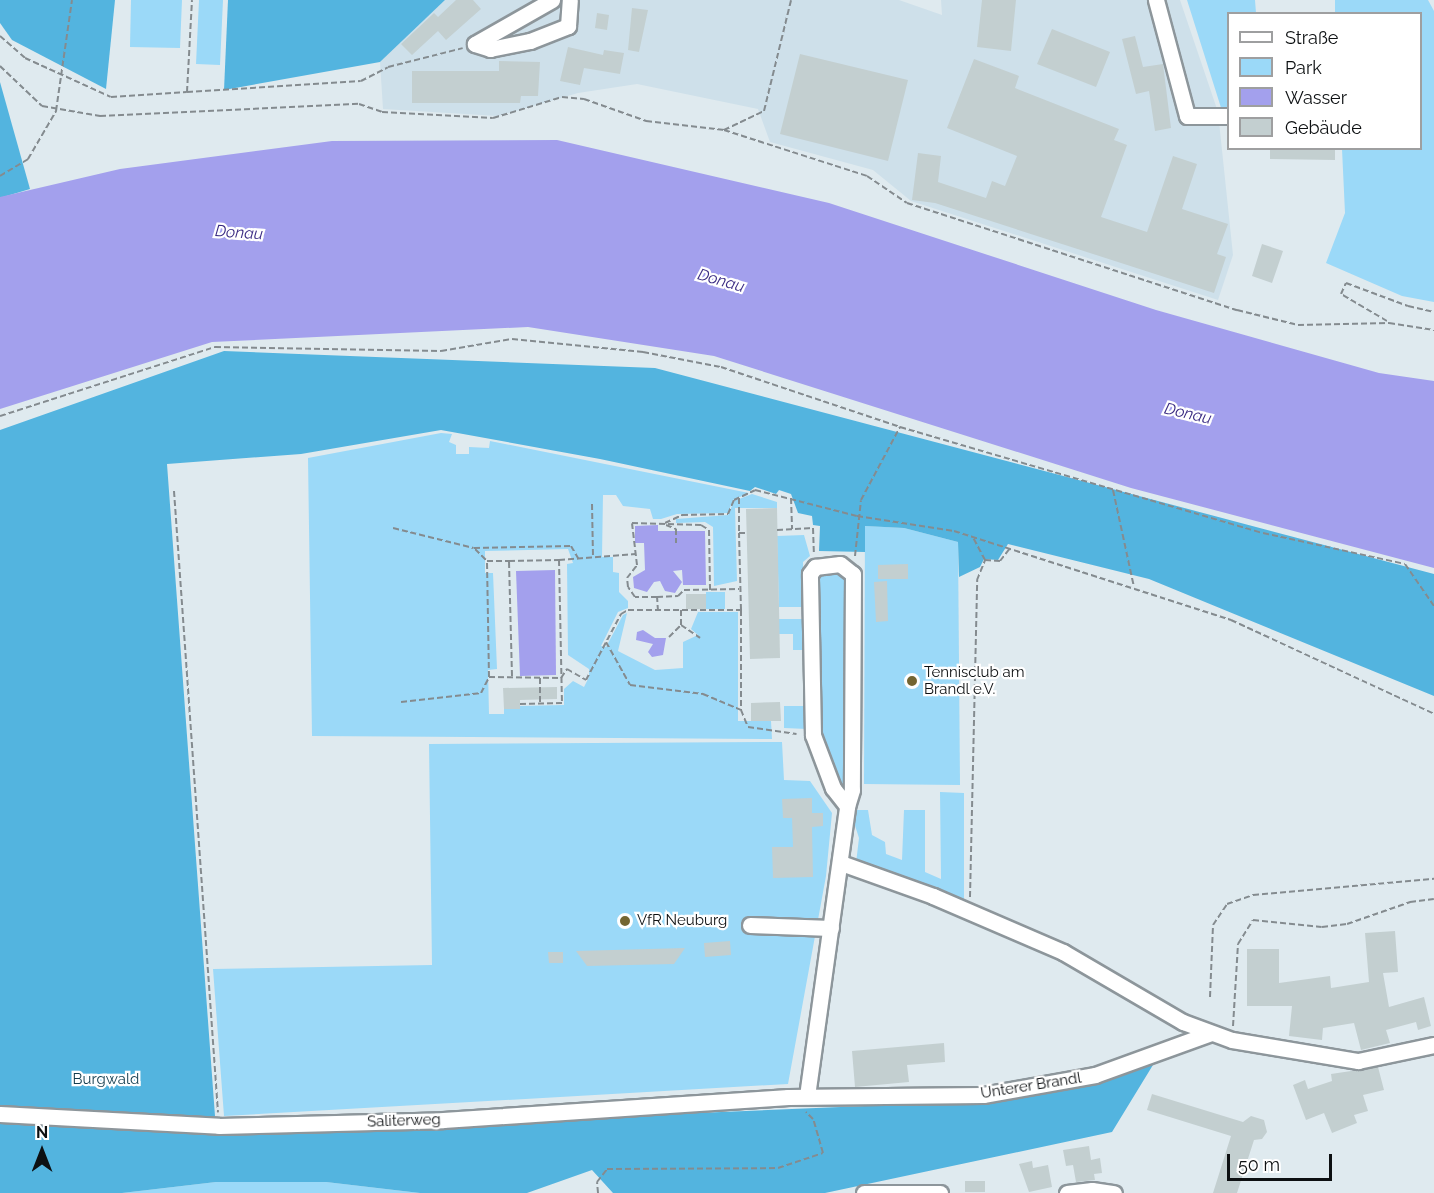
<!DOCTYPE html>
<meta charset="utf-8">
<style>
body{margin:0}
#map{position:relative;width:1434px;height:1193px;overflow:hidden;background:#dfeaef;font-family:Raleway,sans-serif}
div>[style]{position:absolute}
.built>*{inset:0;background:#cee0ea}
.green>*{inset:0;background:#9bd9f8}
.forest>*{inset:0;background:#53b4df}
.water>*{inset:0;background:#a3a0ed}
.building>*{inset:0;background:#c3cfd0}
.path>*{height:2px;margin-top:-1px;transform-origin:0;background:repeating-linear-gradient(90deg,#848b8f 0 6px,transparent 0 9px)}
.roads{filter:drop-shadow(2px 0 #8d969b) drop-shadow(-2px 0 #8d969b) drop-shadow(0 2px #8d969b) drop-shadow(0 -2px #8d969b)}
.minor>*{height:15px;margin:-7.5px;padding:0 7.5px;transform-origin:7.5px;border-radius:7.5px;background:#fff}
.dots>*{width:16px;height:16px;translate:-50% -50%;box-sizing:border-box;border:3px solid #fff;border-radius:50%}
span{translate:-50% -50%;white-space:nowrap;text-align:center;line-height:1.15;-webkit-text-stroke:4.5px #fff;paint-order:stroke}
.poi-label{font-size:15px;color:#0d1012}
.left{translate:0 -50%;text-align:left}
.park-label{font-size:15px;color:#133d4f}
.street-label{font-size:15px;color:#0d1012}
.water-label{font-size:16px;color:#392a82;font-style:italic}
.legend{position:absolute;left:1227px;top:12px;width:195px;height:138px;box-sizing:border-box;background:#fff;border:2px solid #9e9fa0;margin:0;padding:8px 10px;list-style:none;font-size:18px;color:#0d1012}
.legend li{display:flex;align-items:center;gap:12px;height:30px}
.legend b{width:30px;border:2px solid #9e9fa0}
.north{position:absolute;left:12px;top:1121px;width:60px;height:60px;-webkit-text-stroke:4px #fff;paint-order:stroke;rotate:0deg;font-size:16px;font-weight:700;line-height:24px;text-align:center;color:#0d1012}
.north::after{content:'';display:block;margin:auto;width:21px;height:27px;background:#0d1012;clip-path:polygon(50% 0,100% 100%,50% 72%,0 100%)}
.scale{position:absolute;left:1227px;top:1154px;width:105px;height:27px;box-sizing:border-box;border:3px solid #0d1012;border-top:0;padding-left:8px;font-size:18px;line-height:21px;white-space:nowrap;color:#0d1012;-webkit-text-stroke:4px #fff;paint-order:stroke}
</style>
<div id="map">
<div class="built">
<div style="clip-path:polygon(445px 0,899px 0,942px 15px,941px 0,1180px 0,1218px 112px,1233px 255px,1218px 300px,911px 201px,873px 170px,770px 142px,758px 109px,637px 84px,578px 93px,498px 116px,383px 109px,380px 62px)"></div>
</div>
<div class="green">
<div style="clip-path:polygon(131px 0,182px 0,180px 48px,130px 47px)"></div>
<div style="clip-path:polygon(199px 0,223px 0,220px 65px,196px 64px)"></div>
<div style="clip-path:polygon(1187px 0,1255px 0,1256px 13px,1228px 14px,1228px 114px,1223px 114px)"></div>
<div style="clip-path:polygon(1335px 0,1428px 0,1434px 11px,1434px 302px,1402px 296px,1326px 263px,1345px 213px,1342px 149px,1420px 148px,1420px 14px,1335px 13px)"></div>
<div style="clip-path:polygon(evenodd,441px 433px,452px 434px,449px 442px,456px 445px,456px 454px,469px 454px,469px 447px,489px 448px,490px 441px,749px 493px,733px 500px,728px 513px,677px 514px,661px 519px,653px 519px,650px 509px,623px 506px,616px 495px,603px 495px,602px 557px,613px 557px,613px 572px,619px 573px,619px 592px,628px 601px,628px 608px,618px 612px,601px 646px,606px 647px,623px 615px,627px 613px,618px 651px,655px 670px,683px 668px,683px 642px,698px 635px,691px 629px,698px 612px,738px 612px,738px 721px,771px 721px,772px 739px,312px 736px,308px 458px,441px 433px,568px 549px,573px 563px,567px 564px,568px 655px,589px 669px,589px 677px,584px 687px,573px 681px,564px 689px,564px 705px,520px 706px,520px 709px,504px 709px,504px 714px,489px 714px,488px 670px,497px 669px,493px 573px,485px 573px,485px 551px,568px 549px)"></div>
<div style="clip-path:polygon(752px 494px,777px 502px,777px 508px,735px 508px,737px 581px,714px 586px,713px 527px,705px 522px,676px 523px,676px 519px,728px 515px,734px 501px)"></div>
<div style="clip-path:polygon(865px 526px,904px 528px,958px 542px,960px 785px,864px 784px)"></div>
<div style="clip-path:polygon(804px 535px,810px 556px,803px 562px,804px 607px,779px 607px,777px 536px)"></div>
<div style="clip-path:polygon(843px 568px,850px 575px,850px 789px,844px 791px,836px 785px,816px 734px,813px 575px)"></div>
<div style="clip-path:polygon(706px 592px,725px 592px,725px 609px,706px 609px)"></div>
<div style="clip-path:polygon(779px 619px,805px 619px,805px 650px,793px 650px,793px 634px,779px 634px)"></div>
<div style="clip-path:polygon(784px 706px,806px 706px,807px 729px,784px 728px)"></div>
<div style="clip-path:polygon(782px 742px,784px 780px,810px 781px,832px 813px,826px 876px,788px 1084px,224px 1116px,213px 969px,432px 965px,429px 744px)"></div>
<div style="clip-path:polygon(940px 792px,964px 793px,964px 905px,856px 863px,859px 838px,850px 810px,868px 810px,872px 835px,885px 842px,886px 854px,902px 860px,904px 810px,925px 810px,925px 872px,941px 879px)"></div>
<div style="clip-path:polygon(216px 1182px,326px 1182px,420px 1193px,122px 1193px)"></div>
</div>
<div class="forest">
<div style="clip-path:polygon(0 0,115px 0,106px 89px,12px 40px,0 23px)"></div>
<div style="clip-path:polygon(228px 0,445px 0,380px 62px,224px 90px)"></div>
<div style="clip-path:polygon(0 82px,30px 189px,0 198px)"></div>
<div style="clip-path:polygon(224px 351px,655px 368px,1434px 574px,1434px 696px,1149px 579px,1008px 544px,998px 560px,984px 559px,980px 567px,959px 577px,958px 542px,904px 528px,865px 526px,865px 552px,819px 551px,820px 526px,813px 525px,812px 516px,798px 513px,791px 494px,779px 490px,776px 494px,755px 487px,750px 491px,600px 459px,441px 430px,301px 454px,167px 464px,215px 1116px,211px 1120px,213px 1133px,985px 1101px,1156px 1060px,1112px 1132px,825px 1193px,613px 1193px,592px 1170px,527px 1193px,420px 1193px,326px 1182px,216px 1182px,122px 1193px,0 1193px,0 430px)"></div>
</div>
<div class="water">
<div style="clip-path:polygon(557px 140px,829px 203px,1156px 310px,1379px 373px,1434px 381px,1434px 568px,1131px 488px,714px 356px,528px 327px,212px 342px,0 409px,0 197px,120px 169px,332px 141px)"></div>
<div style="clip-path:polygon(658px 525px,658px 531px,705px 531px,706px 585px,683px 585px,682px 570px,673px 571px,682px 582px,675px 593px,665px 591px,660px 581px,654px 582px,647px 592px,634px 588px,633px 577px,645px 570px,644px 543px,635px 543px,635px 526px)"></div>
<div style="clip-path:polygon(555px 570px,556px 675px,520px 676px,516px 571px)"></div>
<div style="clip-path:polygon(643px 630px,655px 638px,666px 638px,663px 655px,652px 657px,648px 652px,653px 644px,636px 640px,637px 632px)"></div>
</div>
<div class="building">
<div style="clip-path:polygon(456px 0,473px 0,481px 9px,446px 40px,438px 31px,412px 55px,401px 44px,434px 13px,438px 17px)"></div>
<div style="clip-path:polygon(982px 0,1016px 0,1011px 51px,977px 47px)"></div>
<div style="clip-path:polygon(632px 8px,648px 10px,639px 52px,628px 50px)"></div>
<div style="clip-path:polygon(597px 13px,609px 15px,607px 30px,595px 28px)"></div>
<div style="clip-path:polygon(1052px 29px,1110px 52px,1096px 87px,1037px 64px)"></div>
<div style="clip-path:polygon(1135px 36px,1143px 67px,1163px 64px,1171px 128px,1155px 131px,1149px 91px,1136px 94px,1122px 39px)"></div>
<div style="clip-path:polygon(568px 47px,603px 55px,604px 50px,624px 53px,620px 74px,584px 68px,580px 85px,560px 81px)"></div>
<div style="clip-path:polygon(800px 54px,908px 80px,888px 161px,780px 134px)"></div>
<div style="clip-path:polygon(974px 59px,1019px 76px,1015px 88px,1119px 129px,1114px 140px,1127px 145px,1101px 217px,1147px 232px,1173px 156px,1197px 164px,1182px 209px,1228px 224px,1217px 254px,1226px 257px,1214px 293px,935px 203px,912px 200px,918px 153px,941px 156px,938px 182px,986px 198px,992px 181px,1005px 186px,1017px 156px,947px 128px)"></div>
<div style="clip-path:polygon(499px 61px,540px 62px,538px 96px,521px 96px,520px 103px,412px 103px,412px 71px,499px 71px)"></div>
<div style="clip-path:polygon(1270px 148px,1335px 148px,1335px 160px,1270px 159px)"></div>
<div style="clip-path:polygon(1262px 244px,1283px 251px,1272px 283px,1252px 276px)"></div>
<div style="clip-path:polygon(777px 508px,780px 658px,750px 659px,746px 509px)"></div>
<div style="clip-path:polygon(908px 564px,908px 579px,878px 579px,878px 565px)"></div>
<div style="clip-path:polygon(887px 581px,888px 621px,876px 622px,874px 582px)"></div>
<div style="clip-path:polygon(686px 594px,706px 594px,706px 609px,686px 609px)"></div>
<div style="clip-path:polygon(557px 687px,557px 699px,520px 700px,520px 709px,504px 709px,503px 688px)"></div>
<div style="clip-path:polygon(780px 702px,781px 721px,751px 721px,751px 703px)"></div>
<div style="clip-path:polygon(812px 798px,812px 813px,823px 813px,823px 826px,812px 827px,813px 877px,773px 878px,772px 847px,793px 847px,792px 818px,783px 818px,782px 799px)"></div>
<div style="clip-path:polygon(1395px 931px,1398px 972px,1383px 973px,1389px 1007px,1424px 997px,1431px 1026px,1418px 1030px,1416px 1022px,1386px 1030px,1390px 1043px,1361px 1050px,1354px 1023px,1323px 1028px,1322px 1040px,1289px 1036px,1292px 1006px,1247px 1006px,1247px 949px,1279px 949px,1279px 983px,1330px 976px,1331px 988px,1369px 982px,1365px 933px)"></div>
<div style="clip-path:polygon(730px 941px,731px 955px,705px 957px,704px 943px)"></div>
<div style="clip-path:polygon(685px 948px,674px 964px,587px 966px,576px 951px)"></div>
<div style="clip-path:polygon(548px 952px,563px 952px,563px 963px,549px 963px)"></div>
<div style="clip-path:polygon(944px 1043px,945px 1062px,907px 1065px,909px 1082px,855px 1087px,852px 1051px)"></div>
<div style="clip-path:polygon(1378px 1067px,1384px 1090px,1363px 1095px,1368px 1111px,1354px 1115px,1357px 1123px,1332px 1133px,1324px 1113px,1306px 1120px,1293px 1085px,1305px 1080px,1308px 1089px,1332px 1081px,1331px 1074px)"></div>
<div style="clip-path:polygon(1152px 1094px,1243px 1122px,1251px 1116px,1264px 1120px,1267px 1132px,1262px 1139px,1254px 1140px,1237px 1193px,1213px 1193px,1231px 1136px,1147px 1110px)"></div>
<div style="clip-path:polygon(1089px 1146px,1091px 1160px,1100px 1158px,1102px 1173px,1094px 1174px,1095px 1180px,1076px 1182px,1073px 1165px,1066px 1166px,1063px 1150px)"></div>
<div style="clip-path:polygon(1032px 1161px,1033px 1168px,1048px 1165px,1052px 1187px,1029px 1192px,1019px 1164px)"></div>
<div style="clip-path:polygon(965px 1181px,985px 1181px,985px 1192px,965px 1192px)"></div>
</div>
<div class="path">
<div style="left:0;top:36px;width:33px;rotate:41deg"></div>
<div style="left:25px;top:58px;width:94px;rotate:24.4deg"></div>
<div style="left:111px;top:97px;width:76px;rotate:-3.8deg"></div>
<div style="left:187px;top:92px;width:92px;rotate:-86.9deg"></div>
<div style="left:0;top:66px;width:58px;rotate:43.6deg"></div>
<div style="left:42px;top:106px;width:59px;rotate:9.8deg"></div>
<div style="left:100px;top:116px;width:259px;rotate:-2.7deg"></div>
<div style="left:359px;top:104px;width:24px;rotate:19deg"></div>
<div style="left:382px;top:112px;width:111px;rotate:3.1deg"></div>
<div style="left:493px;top:118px;width:72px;rotate:-16.9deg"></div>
<div style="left:562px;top:97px;width:22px;rotate:5deg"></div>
<div style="left:584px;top:99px;width:66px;rotate:19.5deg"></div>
<div style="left:646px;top:121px;width:79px;rotate:6.6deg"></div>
<div style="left:724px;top:130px;width:150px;rotate:17.8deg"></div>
<div style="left:867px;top:176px;width:48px;rotate:34deg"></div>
<div style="left:907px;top:203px;width:347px;rotate:18deg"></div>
<div style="left:1237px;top:310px;width:63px;rotate:13.8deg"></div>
<div style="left:1298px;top:325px;width:91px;rotate:-1.3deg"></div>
<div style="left:1389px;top:323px;width:46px;rotate:8.8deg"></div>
<div style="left:187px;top:92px;width:174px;rotate:-3.6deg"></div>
<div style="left:361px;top:81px;width:30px;rotate:-27deg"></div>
<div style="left:388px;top:67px;width:77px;rotate:-14.2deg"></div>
<div style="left:724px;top:130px;width:44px;rotate:-25.4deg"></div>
<div style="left:764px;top:111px;width:114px;rotate:-76.3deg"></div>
<div style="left:0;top:176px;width:33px;rotate:-31deg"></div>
<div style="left:28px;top:159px;width:56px;rotate:-59.7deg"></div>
<div style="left:56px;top:111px;width:112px;rotate:-81.8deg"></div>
<div style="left:1387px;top:321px;width:53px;rotate:-149.6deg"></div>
<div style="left:1341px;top:294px;width:12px;rotate:-66deg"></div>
<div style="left:1346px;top:283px;width:66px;rotate:20.4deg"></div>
<div style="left:1408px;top:306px;width:27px;rotate:13deg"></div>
<div style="left:0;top:416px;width:226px;rotate:-17.8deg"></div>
<div style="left:215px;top:347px;width:226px;rotate:1deg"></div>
<div style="left:441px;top:351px;width:72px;rotate:-9.6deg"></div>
<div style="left:512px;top:339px;width:132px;rotate:5.7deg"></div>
<div style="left:643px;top:352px;width:79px;rotate:10.9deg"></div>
<div style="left:721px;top:367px;width:189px;rotate:18.5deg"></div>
<div style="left:900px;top:427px;width:378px;rotate:16.3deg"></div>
<div style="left:1263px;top:533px;width:145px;rotate:12.3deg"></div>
<div style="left:1405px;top:564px;width:51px;rotate:55.4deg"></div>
<div style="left:1113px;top:490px;width:99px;rotate:77.8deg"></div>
<div style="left:174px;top:491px;width:623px;rotate:85.95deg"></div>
<div style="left:739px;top:498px;width:35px;rotate:90deg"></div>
<div style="left:791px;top:498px;width:31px;rotate:88deg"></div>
<div style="left:592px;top:504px;width:51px;rotate:88.9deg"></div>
<div style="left:665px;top:523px;width:19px;rotate:-25deg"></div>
<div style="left:682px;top:515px;width:46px;rotate:-1.2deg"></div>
<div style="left:728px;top:514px;width:15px;rotate:-67deg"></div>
<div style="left:734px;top:500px;width:23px;rotate:-25deg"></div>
<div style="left:755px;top:490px;width:105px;rotate:14.3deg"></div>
<div style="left:857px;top:516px;width:98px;rotate:8.8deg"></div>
<div style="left:954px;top:531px;width:291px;rotate:17.8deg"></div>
<div style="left:1231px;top:620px;width:224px;rotate:24.8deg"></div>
<div style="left:666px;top:525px;width:11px;rotate:22deg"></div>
<div style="left:676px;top:529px;width:14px;rotate:90deg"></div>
<div style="left:393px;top:528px;width:83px;rotate:13.9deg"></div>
<div style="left:474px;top:548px;width:97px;rotate:-1.2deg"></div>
<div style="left:571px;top:546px;width:16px;rotate:60deg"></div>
<div style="left:777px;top:530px;width:36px;rotate:-3deg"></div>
<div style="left:813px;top:528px;width:24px;rotate:88deg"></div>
<div style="left:475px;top:549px;width:17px;rotate:45deg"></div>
<div style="left:487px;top:561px;width:22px"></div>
<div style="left:855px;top:556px;width:56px;rotate:-83.9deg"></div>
<div style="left:861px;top:500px;width:83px;rotate:-61.9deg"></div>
<div style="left:559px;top:560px;width:77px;rotate:-4.5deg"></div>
<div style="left:985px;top:560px;width:15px;rotate:4deg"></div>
<div style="left:1000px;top:561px;width:16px;rotate:-52deg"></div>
<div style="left:657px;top:597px;width:21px;rotate:-3deg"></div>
<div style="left:678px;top:596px;width:8px;rotate:-45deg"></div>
<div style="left:684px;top:590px;width:55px;rotate:-1deg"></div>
<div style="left:741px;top:610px;width:100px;rotate:90deg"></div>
<div style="left:741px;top:710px;width:18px;rotate:68deg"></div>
<div style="left:748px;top:727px;width:49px;rotate:8.1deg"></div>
<div style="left:658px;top:611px;width:14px;rotate:-94deg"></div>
<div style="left:657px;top:597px;width:22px;rotate:180deg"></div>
<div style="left:635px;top:597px;width:12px;rotate:-125deg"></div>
<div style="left:628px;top:587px;width:9px;rotate:-96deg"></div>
<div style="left:627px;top:578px;width:16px;rotate:-52deg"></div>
<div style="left:637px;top:565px;width:42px;rotate:-96.8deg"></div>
<div style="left:632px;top:523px;width:69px;rotate:1.7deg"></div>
<div style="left:701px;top:525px;width:9px;rotate:32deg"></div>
<div style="left:709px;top:530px;width:60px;rotate:89deg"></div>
<div style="left:681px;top:625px;width:23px;rotate:34deg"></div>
<div style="left:669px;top:637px;width:17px;rotate:-45deg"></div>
<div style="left:681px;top:625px;width:15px;rotate:-90deg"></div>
<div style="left:606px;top:642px;width:49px;rotate:60.8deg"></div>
<div style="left:630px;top:685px;width:74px;rotate:7deg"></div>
<div style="left:703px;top:694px;width:41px;rotate:22.8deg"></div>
<div style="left:512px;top:676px;width:115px;rotate:-91.5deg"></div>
<div style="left:509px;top:561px;width:50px;rotate:-1.1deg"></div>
<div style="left:559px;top:560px;width:143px;rotate:88.8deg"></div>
<div style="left:562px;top:703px;width:42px;rotate:178.6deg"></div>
<div style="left:489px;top:677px;width:72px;rotate:0.8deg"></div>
<div style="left:561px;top:678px;width:11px;rotate:-56deg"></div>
<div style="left:567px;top:669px;width:22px;rotate:30deg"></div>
<div style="left:586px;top:680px;width:75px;rotate:-62.1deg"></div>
<div style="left:621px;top:614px;width:8px;rotate:-30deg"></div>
<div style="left:628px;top:610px;width:113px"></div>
<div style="left:741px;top:610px;width:77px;rotate:-91.5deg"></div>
<div style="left:739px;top:533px;width:8px"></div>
<div style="left:540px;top:678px;width:26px;rotate:90deg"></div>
<div style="left:401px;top:702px;width:81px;rotate:-6.4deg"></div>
<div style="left:481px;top:693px;width:18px;rotate:-63deg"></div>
<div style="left:489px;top:677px;width:116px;rotate:-91deg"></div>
<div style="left:970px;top:897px;width:317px;rotate:-88.7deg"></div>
<div style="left:977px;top:580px;width:22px;rotate:-68deg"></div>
<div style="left:985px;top:560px;width:26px;rotate:-118deg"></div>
<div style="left:1210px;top:997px;width:72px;rotate:-87.6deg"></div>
<div style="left:1213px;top:925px;width:25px;rotate:-56deg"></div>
<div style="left:1227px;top:904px;width:28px;rotate:-19deg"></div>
<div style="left:1253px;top:895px;width:182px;rotate:-5.1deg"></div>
<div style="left:1233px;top:1026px;width:82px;rotate:-86.5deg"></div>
<div style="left:1238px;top:944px;width:28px;rotate:-58deg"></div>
<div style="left:1253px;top:920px;width:69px;rotate:5.8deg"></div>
<div style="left:1322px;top:927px;width:25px;rotate:-7deg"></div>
<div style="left:1347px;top:924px;width:67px;rotate:-19.2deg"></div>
<div style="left:1410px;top:902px;width:24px;rotate:-7deg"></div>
<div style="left:598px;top:1193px;width:11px;rotate:-95deg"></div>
<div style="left:597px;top:1182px;width:16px;rotate:-52deg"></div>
<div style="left:607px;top:1169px;width:171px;rotate:-0.3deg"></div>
<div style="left:778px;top:1168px;width:47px;rotate:-18.4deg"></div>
<div style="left:823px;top:1153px;width:35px;rotate:-106deg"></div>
<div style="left:813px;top:1119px;width:10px;rotate:-135deg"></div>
</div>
<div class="roads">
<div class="minor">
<div style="left:552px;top:0;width:89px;rotate:150.3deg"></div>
<div style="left:475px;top:44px;width:16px;rotate:18deg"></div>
<div style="left:490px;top:49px;width:41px;rotate:-11.3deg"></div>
<div style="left:530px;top:41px;width:41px;rotate:-21.5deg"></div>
<div style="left:568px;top:26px;width:26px;rotate:-86deg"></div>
<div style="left:1156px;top:0;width:120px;rotate:75deg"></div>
<div style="left:1187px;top:116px;width:41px"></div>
<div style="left:840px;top:564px;width:16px;rotate:38deg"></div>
<div style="left:853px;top:574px;width:216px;rotate:90.3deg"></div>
<div style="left:852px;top:790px;width:17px;rotate:107deg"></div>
<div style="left:847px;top:806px;width:23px;rotate:-128deg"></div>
<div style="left:833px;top:788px;width:57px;rotate:-110.7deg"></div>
<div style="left:813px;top:735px;width:161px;rotate:-91.1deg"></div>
<div style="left:810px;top:574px;width:9px;rotate:-54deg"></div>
<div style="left:815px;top:567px;width:25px;rotate:-7deg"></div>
<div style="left:841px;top:863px;width:98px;rotate:19.7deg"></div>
<div style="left:933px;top:896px;width:142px;rotate:23.3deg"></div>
<div style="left:1063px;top:952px;width:139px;rotate:30.3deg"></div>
<div style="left:1183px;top:1022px;width:52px;rotate:20.2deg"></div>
<div style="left:1232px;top:1040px;width:128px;rotate:9.5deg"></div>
<div style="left:1358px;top:1061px;width:78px;rotate:-11.9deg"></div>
<div style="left:750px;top:925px;width:81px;rotate:2.1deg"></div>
<div style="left:807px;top:1096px;width:293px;rotate:-82.1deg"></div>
<div style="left:0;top:1114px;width:219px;rotate:3.1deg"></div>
<div style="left:219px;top:1126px;width:224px;rotate:-1.5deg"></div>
<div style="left:443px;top:1120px;width:346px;rotate:-3.8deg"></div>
<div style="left:788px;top:1097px;width:195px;rotate:-0.6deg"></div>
<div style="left:983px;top:1095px;width:114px;rotate:-10.1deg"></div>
<div style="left:1095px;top:1075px;width:123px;rotate:-19.9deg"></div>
<div style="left:864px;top:1193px;width:76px"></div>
<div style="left:1067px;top:1193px;width:25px;rotate:-7deg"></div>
<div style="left:1092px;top:1190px;width:22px;rotate:8deg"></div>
</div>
</div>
<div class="dots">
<div style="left:912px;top:681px;background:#736532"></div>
<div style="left:625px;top:921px;background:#736532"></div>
</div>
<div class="poi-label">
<span class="left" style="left:924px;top:681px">Tennisclub am<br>Brandl e.V.</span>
<span class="left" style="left:637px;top:921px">VfR Neuburg</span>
</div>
<div class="park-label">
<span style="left:106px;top:1080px">Burgwald</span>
</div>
<div class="street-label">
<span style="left:1031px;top:1086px;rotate:-9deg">Unterer Brandl</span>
<span style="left:404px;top:1121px;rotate:-2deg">Saliterweg</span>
</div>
<div class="water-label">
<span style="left:239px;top:233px;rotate:4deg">Donau</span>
<span style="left:721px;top:281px;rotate:16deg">Donau</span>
<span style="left:1188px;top:414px;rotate:13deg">Donau</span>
</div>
<ul class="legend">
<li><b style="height:8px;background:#fff"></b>Straße</li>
<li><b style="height:16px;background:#9bd9f8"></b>Park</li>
<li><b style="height:16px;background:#a3a0ed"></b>Wasser</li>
<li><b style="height:16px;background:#c3cfd0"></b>Gebäude</li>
</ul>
<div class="north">N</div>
<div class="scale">50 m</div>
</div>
